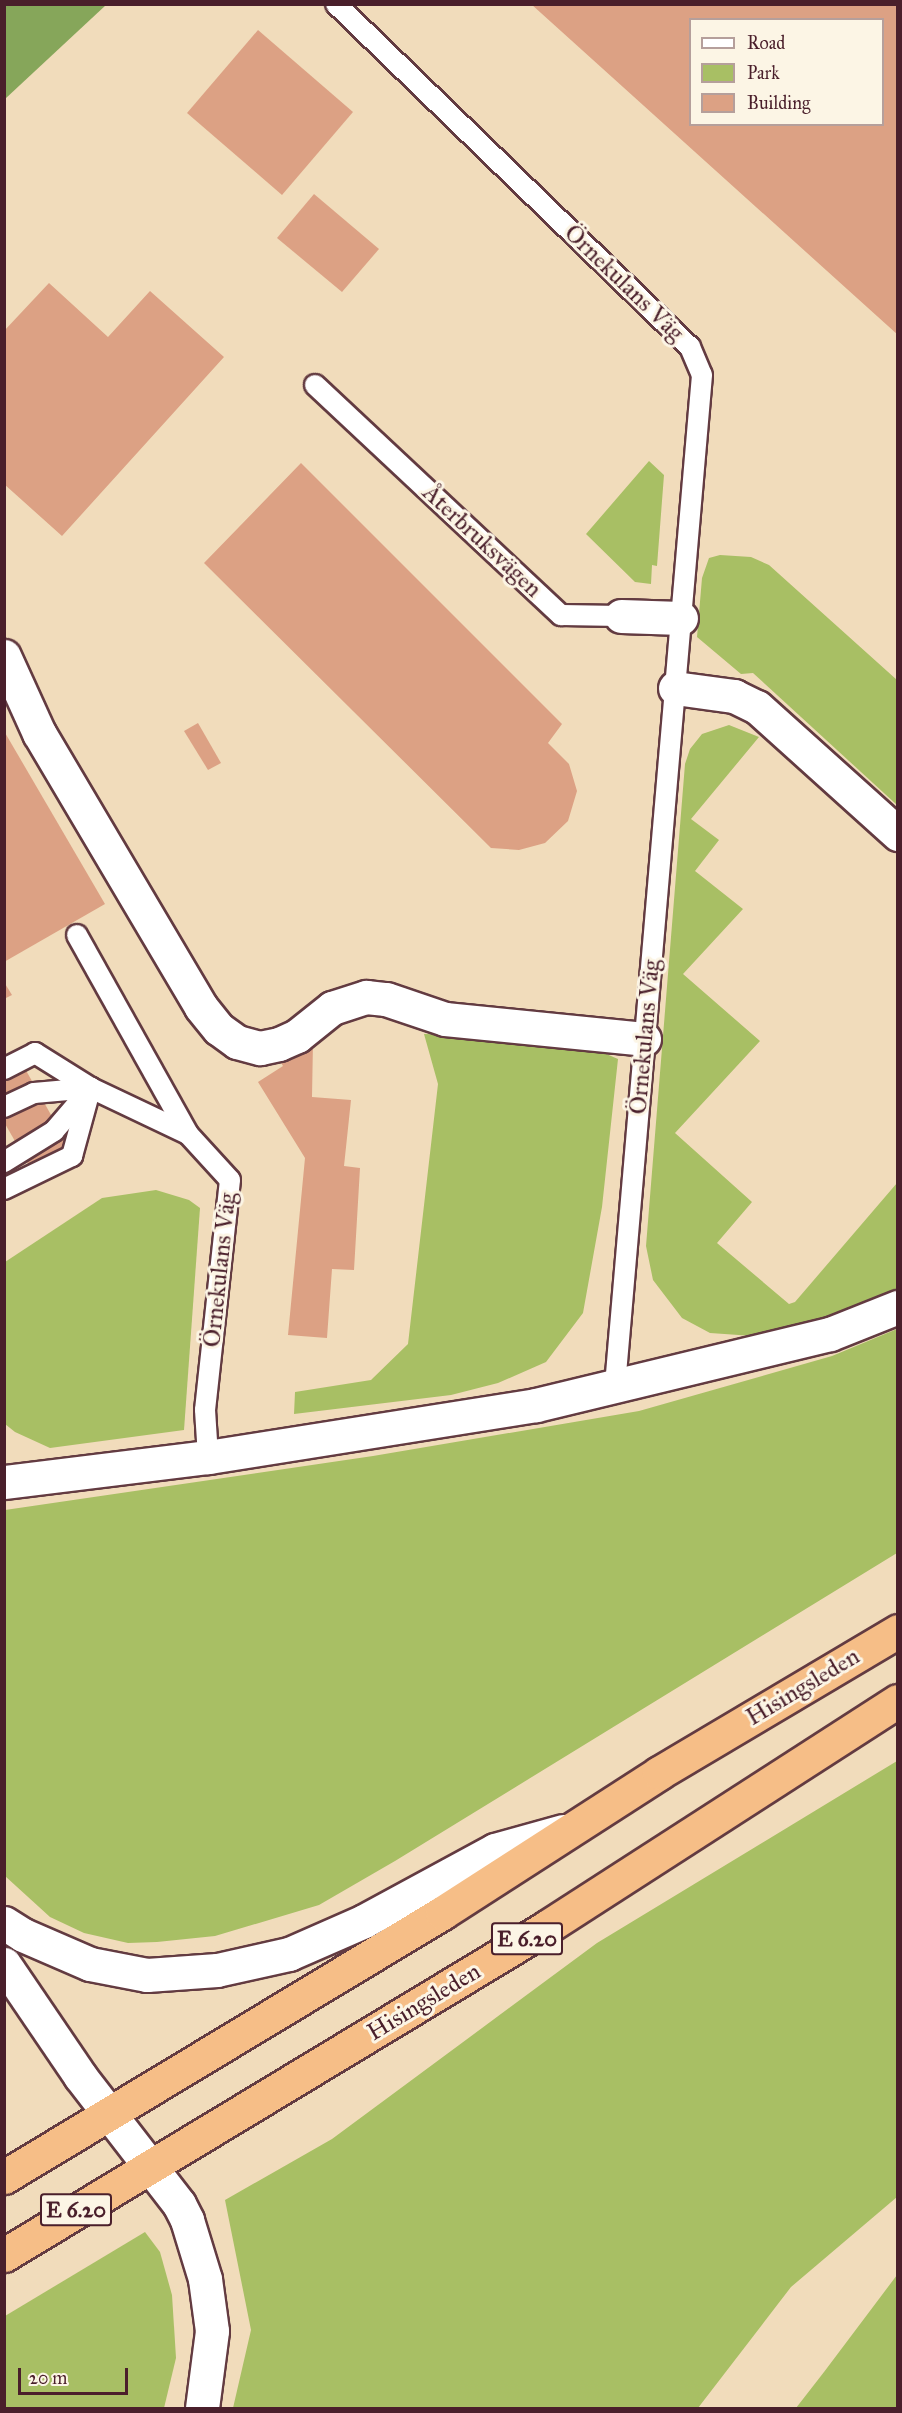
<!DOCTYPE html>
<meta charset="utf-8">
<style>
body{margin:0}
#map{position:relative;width:902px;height:2413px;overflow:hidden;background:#f1dcbb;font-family:"IM FELL Great Primer",serif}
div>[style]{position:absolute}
.green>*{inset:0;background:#a8bf64}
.forest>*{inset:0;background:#86a65a}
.building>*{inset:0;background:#dca184}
.roads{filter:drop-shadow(2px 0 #633b41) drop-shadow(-2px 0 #633b41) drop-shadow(0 2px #633b41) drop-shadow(0 -2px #633b41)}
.lane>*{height:20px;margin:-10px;padding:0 10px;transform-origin:10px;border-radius:10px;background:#fff}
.street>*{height:33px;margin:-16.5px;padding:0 16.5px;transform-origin:16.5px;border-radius:16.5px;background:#fff}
.highway>*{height:33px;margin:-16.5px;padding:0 16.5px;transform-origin:16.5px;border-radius:16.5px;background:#f6be87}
span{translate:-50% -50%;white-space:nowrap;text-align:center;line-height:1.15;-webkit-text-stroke:6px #fcf5e5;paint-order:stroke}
.shield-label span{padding:2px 4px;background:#fcf5e5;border:2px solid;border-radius:4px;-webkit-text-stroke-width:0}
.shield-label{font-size:22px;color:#4a1f2b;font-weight:700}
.street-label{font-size:24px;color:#4a1f2b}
.frame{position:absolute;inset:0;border:6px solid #4a1f2b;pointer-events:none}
.legend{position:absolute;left:689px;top:18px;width:195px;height:108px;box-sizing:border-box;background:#fcf5e5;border:2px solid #b59f9b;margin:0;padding:8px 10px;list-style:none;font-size:18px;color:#4a1f2b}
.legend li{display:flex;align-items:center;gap:12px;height:30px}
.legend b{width:30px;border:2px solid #b59f9b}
.scale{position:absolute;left:18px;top:2368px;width:110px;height:27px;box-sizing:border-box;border:3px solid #4a1f2b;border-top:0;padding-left:8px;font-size:18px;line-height:21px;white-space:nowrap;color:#4a1f2b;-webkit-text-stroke:4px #fcf5e5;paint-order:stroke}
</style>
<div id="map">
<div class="green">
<div style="clip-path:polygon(649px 461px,664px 475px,657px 566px,652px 565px,651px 584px,635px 582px,586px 534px)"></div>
<div style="clip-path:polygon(720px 555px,751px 557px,769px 565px,897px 680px,897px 805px,753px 673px,741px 674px,697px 637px,702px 578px,709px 558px)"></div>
<div style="clip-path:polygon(729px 725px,759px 737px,691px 819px,719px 840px,695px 871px,743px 909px,683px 974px,760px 1041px,675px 1133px,752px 1202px,717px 1243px,789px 1304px,795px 1302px,897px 1183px,897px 1295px,766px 1337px,710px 1333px,682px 1318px,653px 1280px,646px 1246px,685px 764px,690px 749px,702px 734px)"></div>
<div style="clip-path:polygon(424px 1034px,569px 1038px,618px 1059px,602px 1207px,583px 1313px,546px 1362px,498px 1383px,451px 1395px,294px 1414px,295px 1392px,371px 1380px,408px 1344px,438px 1084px)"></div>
<div style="clip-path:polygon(156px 1190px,189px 1200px,200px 1208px,184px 1430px,50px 1448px,15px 1432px,5px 1424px,5px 1262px,102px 1198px)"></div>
<div style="clip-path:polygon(897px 1329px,897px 1553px,395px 1861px,319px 1905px,215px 1936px,157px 1942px,128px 1943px,84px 1933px,50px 1917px,5px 1876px,5px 1510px,373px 1456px,639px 1411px,832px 1356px)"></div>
<div style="clip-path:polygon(897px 1761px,897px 2197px,791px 2287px,698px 2408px,233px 2408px,251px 2330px,225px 2200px,332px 2139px,597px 1943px)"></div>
<div style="clip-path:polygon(145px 2232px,160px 2252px,172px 2295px,176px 2358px,164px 2408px,5px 2408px,5px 2316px)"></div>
<div style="clip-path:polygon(897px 2275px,897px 2408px,796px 2408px,824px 2372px)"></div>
</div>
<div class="forest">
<div style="clip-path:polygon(5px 4px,106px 4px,106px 5px,5px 99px)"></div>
</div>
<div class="building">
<div style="clip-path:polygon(evenodd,531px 4px,898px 4px,898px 335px,531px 4px,690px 20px,882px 20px,882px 124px,690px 124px,690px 20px)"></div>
<div style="clip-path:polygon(258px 30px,353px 112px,282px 195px,187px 113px)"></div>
<div style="clip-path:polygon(314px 194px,379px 249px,342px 292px,277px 238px)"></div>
<div style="clip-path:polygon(49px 283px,108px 337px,150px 291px,224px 357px,62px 536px,4px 484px,4px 331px)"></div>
<div style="clip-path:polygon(301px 463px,562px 724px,548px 743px,569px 764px,577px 791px,568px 821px,545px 843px,519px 850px,491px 848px,204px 563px)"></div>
<div style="clip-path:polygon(198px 723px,221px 763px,208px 770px,184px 731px)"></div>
<div style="clip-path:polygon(4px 731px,105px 904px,4px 962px)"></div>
<div style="clip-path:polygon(4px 982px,12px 995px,4px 999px)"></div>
<div style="clip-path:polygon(313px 1042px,312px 1097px,351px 1100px,344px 1166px,360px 1168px,354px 1270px,332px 1269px,327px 1338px,288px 1335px,305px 1158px,258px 1082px,283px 1066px,277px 1056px)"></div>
<div style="clip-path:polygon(19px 1058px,73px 1154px,35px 1176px,4px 1122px,4px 1067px)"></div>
</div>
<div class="roads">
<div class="lane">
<div style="left:336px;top:4px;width:493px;rotate:44.1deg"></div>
<div style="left:690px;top:347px;width:30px;rotate:67deg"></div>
<div style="left:702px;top:375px;width:1015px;rotate:94.92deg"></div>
<div style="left:315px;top:385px;width:337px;rotate:43.1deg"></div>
<div style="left:561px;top:615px;width:60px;rotate:1deg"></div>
<div style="left:77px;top:935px;width:228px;rotate:60.8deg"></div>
<div style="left:4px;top:1069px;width:35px;rotate:-27deg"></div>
<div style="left:35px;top:1053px;width:66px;rotate:32deg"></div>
<div style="left:4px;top:1107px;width:33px;rotate:-25deg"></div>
<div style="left:34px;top:1093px;width:57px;rotate:-5deg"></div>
<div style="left:4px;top:1162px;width:59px;rotate:-31.8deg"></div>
<div style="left:54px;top:1131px;width:57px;rotate:-49.3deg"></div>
<div style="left:91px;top:1088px;width:107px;rotate:25.4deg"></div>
<div style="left:188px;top:1134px;width:62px;rotate:47.6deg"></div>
<div style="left:230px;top:1180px;width:231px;rotate:96.2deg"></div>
<div style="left:205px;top:1410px;width:47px;rotate:86.3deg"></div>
<div style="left:4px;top:1189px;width:76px;rotate:-25.9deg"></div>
<div style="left:72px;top:1156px;width:64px;rotate:-74.7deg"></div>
</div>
<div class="street">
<div style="left:621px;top:616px;width:60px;rotate:1.9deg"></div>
<div style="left:4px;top:656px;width:85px;rotate:65.6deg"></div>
<div style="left:39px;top:733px;width:318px;rotate:59.4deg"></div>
<div style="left:201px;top:1007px;width:28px;rotate:51deg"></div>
<div style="left:219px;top:1029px;width:22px;rotate:36deg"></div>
<div style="left:237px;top:1042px;width:24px;rotate:15deg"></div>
<div style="left:260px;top:1048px;width:19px;rotate:-12deg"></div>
<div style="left:279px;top:1044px;width:20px;rotate:-24deg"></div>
<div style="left:297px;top:1036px;width:45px;rotate:-38.7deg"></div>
<div style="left:332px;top:1008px;width:36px;rotate:-18deg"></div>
<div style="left:366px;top:997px;width:20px;rotate:6deg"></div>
<div style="left:386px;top:999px;width:62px;rotate:18.7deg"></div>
<div style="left:445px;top:1019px;width:200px;rotate:5.7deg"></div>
<div style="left:675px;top:688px;width:60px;rotate:7.7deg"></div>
<div style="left:734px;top:696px;width:25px;rotate:26deg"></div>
<div style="left:757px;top:707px;width:190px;rotate:42deg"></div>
<div style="left:4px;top:1482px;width:206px;rotate:-7deg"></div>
<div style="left:208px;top:1457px;width:332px;rotate:-9deg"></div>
<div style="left:536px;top:1405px;width:302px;rotate:-13.6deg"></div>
<div style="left:830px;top:1334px;width:73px;rotate:-21.7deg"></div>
<div style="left:4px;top:1923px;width:22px;rotate:32deg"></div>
<div style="left:23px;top:1935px;width:73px;rotate:23.4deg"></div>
<div style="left:90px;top:1964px;width:58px;rotate:10.9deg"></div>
<div style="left:147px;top:1975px;width:70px;rotate:-4.1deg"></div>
<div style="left:217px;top:1970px;width:74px;rotate:-12.5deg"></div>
<div style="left:289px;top:1954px;width:82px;rotate:-23.7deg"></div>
<div style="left:364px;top:1921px;width:149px;rotate:-28.5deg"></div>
<div style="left:495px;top:1850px;width:71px;rotate:-15.6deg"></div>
<div style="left:4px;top:1964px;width:135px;rotate:55.8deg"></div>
<div style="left:80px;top:2076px;width:162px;rotate:52.3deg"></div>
<div style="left:179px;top:2204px;width:18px;rotate:63deg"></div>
<div style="left:187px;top:2220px;width:62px;rotate:73deg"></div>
<div style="left:205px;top:2279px;width:52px;rotate:82.3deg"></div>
<div style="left:212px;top:2331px;width:78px;rotate:97.4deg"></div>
</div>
<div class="highway">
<div style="left:4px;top:2177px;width:511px;rotate:-31.08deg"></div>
<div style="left:442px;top:1913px;width:258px;rotate:-32.8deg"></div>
<div style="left:659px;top:1773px;width:278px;rotate:-30.7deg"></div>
<div style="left:4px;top:2255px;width:634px;rotate:-31.13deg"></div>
<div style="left:547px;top:1927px;width:417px;rotate:-32.8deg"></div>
</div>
</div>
<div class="shield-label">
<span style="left:527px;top:1939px">E 6.20</span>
<span style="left:76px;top:2210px">E 6.20</span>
</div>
<div class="street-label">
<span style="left:624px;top:283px;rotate:44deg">Örnekulans Väg</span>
<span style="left:482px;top:541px;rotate:43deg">Återbruksvägen</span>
<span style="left:645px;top:1037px;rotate:-85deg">Örnekulans Väg</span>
<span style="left:220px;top:1270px;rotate:-84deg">Örnekulans Väg</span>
<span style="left:803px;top:1687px;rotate:-31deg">Hisingsleden</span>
<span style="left:424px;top:2002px;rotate:-31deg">Hisingsleden</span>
</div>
<div class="frame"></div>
<ul class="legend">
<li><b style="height:8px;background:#fff"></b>Road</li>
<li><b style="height:16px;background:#a8bf64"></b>Park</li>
<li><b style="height:16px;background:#dca184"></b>Building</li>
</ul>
<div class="scale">20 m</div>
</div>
